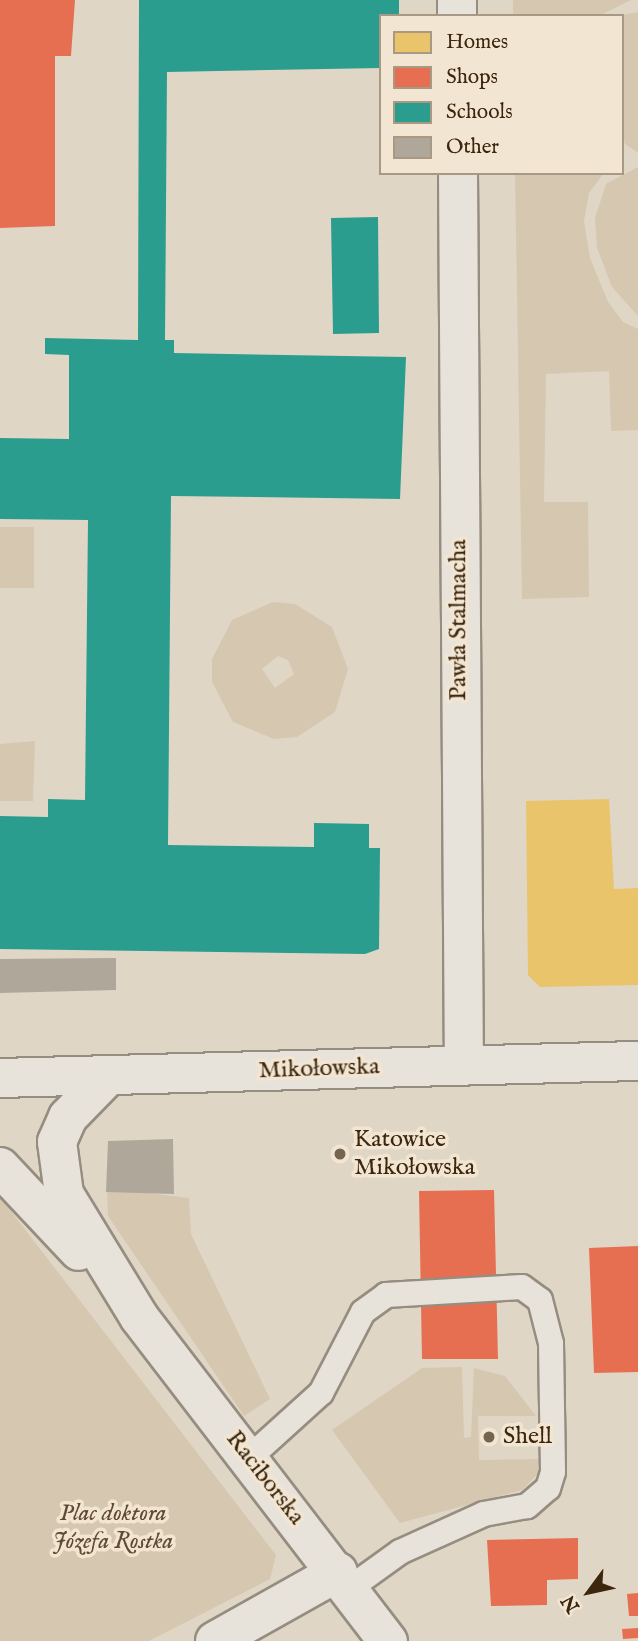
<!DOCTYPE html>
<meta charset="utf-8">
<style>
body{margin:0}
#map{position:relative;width:638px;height:1641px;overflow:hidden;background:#e0d6c6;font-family:"IM FELL English",serif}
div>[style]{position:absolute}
.green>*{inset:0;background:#d6c7b0}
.homes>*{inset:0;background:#e9c46a}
.shops>*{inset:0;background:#e76f51}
.schools>*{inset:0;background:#2a9d8f}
.building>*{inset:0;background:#b0a79b}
.roads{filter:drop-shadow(2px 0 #968d81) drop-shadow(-2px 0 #968d81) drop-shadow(0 2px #968d81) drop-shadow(0 -2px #968d81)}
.lane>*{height:24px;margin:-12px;padding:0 12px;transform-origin:12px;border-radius:12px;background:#e7e2da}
.street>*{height:38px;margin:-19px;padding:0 19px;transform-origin:19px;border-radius:19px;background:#e7e2da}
.secondary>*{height:38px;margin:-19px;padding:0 19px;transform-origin:19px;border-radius:19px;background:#e7e2da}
.dots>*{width:19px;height:19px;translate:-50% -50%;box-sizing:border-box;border:4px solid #f2e6d3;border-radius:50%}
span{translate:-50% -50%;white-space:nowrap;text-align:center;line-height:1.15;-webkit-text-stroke:7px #f2e6d3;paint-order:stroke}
.street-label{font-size:24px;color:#3c260e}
.poi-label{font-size:24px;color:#3c260e}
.left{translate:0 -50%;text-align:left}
.park-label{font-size:24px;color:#604b32;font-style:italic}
.legend{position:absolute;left:379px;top:14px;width:245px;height:161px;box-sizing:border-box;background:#f2e6d3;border:2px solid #a99984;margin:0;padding:9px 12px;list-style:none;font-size:21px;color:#3c260e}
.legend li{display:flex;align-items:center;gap:14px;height:35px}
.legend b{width:35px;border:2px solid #a99984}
.north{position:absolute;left:554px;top:1557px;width:70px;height:70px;-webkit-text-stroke:5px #f2e6d3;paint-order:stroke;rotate:237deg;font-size:19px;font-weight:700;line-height:28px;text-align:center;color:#3c260e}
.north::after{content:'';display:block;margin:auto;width:24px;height:32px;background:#3c260e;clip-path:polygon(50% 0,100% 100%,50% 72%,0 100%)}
</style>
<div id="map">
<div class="green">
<div style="clip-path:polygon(513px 0,631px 0,599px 16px,513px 16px)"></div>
<div style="clip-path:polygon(638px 12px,638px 152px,637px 152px,625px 144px,622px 130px,622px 16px,616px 16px)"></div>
<div style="clip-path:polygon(638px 167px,638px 316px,612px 287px,597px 248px,595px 218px,606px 184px)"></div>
<div style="clip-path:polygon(515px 173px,604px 173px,589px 193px,584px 221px,590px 258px,608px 302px,623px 322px,638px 329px,638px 430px,611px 431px,609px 371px,546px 374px,544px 502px,588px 502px,589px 597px,522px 599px)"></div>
<div style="clip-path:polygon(0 527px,34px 527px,34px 588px,0 588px)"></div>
<div style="clip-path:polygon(evenodd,273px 602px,295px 604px,332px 627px,348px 669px,335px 712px,297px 737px,274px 739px,233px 722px,212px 682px,212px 659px,232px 620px,273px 602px,278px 656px,288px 660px,294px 674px,275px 688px,262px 669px,278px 656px)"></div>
<div style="clip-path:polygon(35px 741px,33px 801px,0 801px,0 744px)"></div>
<div style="clip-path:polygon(107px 1188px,189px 1198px,191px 1234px,270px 1399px,244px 1416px,108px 1216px)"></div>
<div style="clip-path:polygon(0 1197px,276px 1555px,270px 1579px,149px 1641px,0 1641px)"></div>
<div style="clip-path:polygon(462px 1367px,464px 1438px,471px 1437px,474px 1368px,505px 1376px,536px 1416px,478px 1416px,479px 1460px,542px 1459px,542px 1470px,522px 1490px,400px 1523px,332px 1430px,422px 1368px)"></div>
</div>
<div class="homes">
<div style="clip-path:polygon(609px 799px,614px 889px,638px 888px,638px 985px,540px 987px,528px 975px,526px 801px)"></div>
</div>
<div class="shops">
<div style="clip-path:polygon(0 0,75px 0,71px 56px,55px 56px,55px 226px,0 228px)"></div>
<div style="clip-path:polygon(494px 1190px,498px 1359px,422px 1359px,419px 1191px)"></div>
<div style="clip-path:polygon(638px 1246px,638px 1372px,594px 1373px,589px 1248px)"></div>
<div style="clip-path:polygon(578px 1538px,578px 1579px,547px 1580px,547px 1605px,491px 1606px,487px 1540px)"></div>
<div style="clip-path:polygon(638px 1593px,638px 1616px,629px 1616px,627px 1594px)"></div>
<div style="clip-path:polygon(638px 1628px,638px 1638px,623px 1639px,622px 1629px)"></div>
</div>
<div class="schools">
<div style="clip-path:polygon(139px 0,399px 0,399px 16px,381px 16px,381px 68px,167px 72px,165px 340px,174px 340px,174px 353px,406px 357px,400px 499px,171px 496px,168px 845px,314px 847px,314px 823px,369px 824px,369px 848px,380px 848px,379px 949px,365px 954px,0 949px,0 816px,48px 817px,48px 799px,85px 800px,88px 520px,0 519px,0 438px,69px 439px,69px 355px,45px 354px,45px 338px,138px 340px)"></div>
<div style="clip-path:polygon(378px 217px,379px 333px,333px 334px,331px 218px)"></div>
</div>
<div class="building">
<div style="clip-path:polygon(116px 958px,116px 990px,0 993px,0 959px)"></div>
<div style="clip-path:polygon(173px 1139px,174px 1194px,106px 1192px,108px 1141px)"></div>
</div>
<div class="roads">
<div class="lane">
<div style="left:249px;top:1458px;width:97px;rotate:-42.1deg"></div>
<div style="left:321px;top:1393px;width:91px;rotate:-62.6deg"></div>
<div style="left:363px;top:1312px;width:29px;rotate:-36deg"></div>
<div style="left:386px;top:1295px;width:136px;rotate:-3.4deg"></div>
<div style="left:522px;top:1287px;width:22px;rotate:36deg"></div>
<div style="left:540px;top:1300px;width:44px;rotate:75.7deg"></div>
<div style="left:551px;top:1343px;width:129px;rotate:89.1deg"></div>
<div style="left:553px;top:1472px;width:17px;rotate:107deg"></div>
<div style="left:548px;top:1488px;width:28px;rotate:139deg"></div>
<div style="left:527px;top:1506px;width:44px;rotate:169.5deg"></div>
<div style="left:484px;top:1514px;width:92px;rotate:155.7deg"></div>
<div style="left:400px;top:1552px;width:62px;rotate:144.2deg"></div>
</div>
<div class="street">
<div style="left:457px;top:0;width:16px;rotate:90deg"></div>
<div style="left:458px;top:173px;width:893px;rotate:89.62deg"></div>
<div style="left:109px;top:1075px;width:59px;rotate:134.3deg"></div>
<div style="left:68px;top:1117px;width:27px;rotate:114deg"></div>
<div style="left:57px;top:1142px;width:52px;rotate:82.3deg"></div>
<div style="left:64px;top:1194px;width:144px;rotate:58.6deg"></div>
<div style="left:139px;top:1317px;width:409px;rotate:52.5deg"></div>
<div style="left:0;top:1167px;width:115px;rotate:46.8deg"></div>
<div style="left:215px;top:1641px;width:141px;rotate:-29.3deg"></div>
</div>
<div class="secondary">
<div style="left:0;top:1078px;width:638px;rotate:-1.53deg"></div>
</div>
</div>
<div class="dots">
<div style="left:340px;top:1154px;background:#75644e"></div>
<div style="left:489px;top:1437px;background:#75644e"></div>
</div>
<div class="street-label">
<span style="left:459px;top:620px;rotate:-90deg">Pawła Stalmacha</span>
<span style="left:319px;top:1069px;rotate:-2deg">Mikołowska</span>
<span style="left:265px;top:1478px;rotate:52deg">Raciborska</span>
</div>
<div class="poi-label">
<span class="left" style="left:354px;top:1154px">Katowice<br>Mikołowska</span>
<span class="left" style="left:503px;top:1437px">Shell</span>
</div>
<div class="park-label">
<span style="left:113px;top:1528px">Plac doktora<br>Józefa Rostka</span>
</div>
<ul class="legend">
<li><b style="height:19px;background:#e9c46a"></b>Homes</li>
<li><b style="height:19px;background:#e76f51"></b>Shops</li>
<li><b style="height:19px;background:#2a9d8f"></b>Schools</li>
<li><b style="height:19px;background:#b0a79b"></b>Other</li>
</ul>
<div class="north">N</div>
</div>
